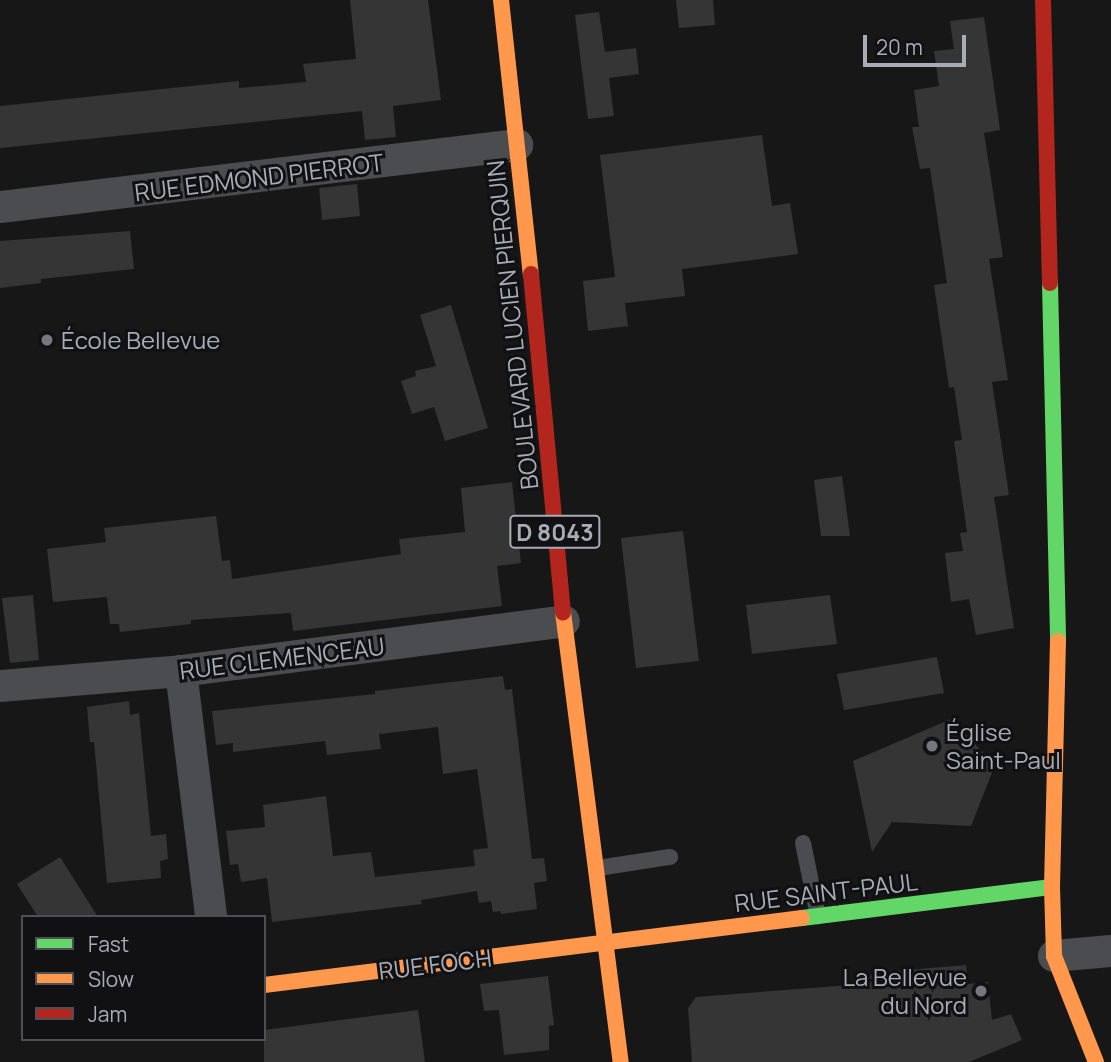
<!DOCTYPE html>
<meta charset="utf-8">
<style>
body{margin:0}
#map{position:relative;width:1111px;height:1062px;overflow:hidden;background:#171717;font-family:Manrope,sans-serif}
div>[style]{position:absolute}
.building>*{inset:0;background:#353536}
.lane>*{height:16px;margin:-8px;padding:0 8px;transform-origin:8px;border-radius:8px;background:#4b4c50}
.street>*{height:32px;margin:-16px;padding:0 16px;transform-origin:16px;border-radius:16px;background:#4b4c50}
.fast>*{height:16px;margin:-8px;padding:0 8px;transform-origin:8px;border-radius:8px;background:#63d668}
.slow>*{height:16px;margin:-8px;padding:0 8px;transform-origin:8px;border-radius:8px;background:#ff974d}
.jam>*{height:16px;margin:-8px;padding:0 8px;transform-origin:8px;border-radius:8px;background:#b3261e}
.dots>*{width:19px;height:19px;translate:-50% -50%;box-sizing:border-box;border:4px solid #111113;border-radius:50%}
span{translate:-50% -50%;white-space:nowrap;text-align:center;line-height:1.15;-webkit-text-stroke:6px #111113;paint-order:stroke}
.shield-label span{padding:2px 5px;background:#111113;border:2px solid;border-radius:5px;-webkit-text-stroke-width:0}
.shield-label{font-size:23px;color:#a8acb7;font-weight:700}
.street-label{font-size:24px;color:#a8acb7}
.poi-label{font-size:24px;color:#a8acb7}
.left{translate:0 -50%;text-align:left}
.right{translate:-100% -50%;text-align:right}
.legend{position:absolute;left:21px;top:915px;width:245px;height:126px;box-sizing:border-box;background:#111113;border:2px solid #4d4f55;margin:0;padding:9px 12px;list-style:none;font-size:21px;color:#a8acb7}
.legend li{display:flex;align-items:center;gap:14px;height:35px}
.legend b{width:35px;border:2px solid #4d4f55}
.scale{position:absolute;left:863px;top:35px;width:103px;height:32px;box-sizing:border-box;border:4px solid #a8acb7;border-top:0;padding-left:9px;font-size:21px;line-height:24px;white-space:nowrap;color:#a8acb7;-webkit-text-stroke:5px #111113;paint-order:stroke}
</style>
<div id="map">
<div class="building">
<div style="clip-path:polygon(350px 0,428px 0,441px 100px,393px 106px,396px 137px,365px 140px,362px 111px,0 148px,0 106px,239px 81px,239px 88px,306px 82px,303px 64px,356px 59px)"></div>
<div style="clip-path:polygon(676px 0,713px 0,715px 25px,679px 28px)"></div>
<div style="clip-path:polygon(599px 12px,605px 52px,636px 48px,639px 74px,609px 78px,614px 116px,588px 119px,575px 15px)"></div>
<div style="clip-path:polygon(984px 17px,1000px 130px,984px 133px,1003px 257px,989px 259px,1008px 380px,992px 382px,1009px 495px,994px 497px,1014px 628px,976px 635px,969px 599px,951px 602px,945px 553px,963px 551px,960px 533px,967px 532px,954px 441px,962px 440px,954px 387px,949px 388px,934px 285px,947px 283px,930px 168px,920px 169px,912px 127px,919px 127px,914px 90px,939px 86px,934px 51px,954px 49px,950px 21px)"></div>
<div style="clip-path:polygon(762px 135px,772px 206px,790px 203px,798px 254px,682px 269px,685px 296px,625px 303px,628px 326px,588px 331px,583px 281px,615px 277px,600px 155px)"></div>
<div style="clip-path:polygon(357px 184px,360px 216px,322px 220px,319px 188px)"></div>
<div style="clip-path:polygon(130px 231px,134px 269px,41px 279px,41px 283px,0 288px,0 241px)"></div>
<div style="clip-path:polygon(451px 305px,488px 428px,445px 441px,434px 407px,412px 414px,401px 381px,416px 376px,415px 371px,436px 366px,420px 315px)"></div>
<div style="clip-path:polygon(842px 476px,850px 536px,821px 536px,814px 480px)"></div>
<div style="clip-path:polygon(512px 482px,521px 563px,497px 566px,502px 606px,293px 631px,291px 613px,191px 620px,191px 624px,120px 632px,119px 624px,110px 624px,107px 597px,53px 602px,47px 549px,106px 542px,104px 528px,216px 516px,222px 561px,230px 560px,232px 579px,401px 554px,399px 539px,465px 532px,461px 488px)"></div>
<div style="clip-path:polygon(683px 531px,699px 661px,636px 668px,621px 538px)"></div>
<div style="clip-path:polygon(33px 595px,39px 660px,10px 663px,2px 598px)"></div>
<div style="clip-path:polygon(830px 595px,837px 644px,752px 654px,746px 605px)"></div>
<div style="clip-path:polygon(937px 657px,944px 693px,844px 710px,837px 674px)"></div>
<div style="clip-path:polygon(503px 676px,505px 690px,512px 689px,532px 859px,544px 858px,547px 881px,534px 883px,537px 909px,501px 914px,500px 911px,493px 912px,491px 901px,479px 903px,477px 891px,421px 900px,422px 904px,272px 922px,267px 878px,241px 882px,238px 864px,230px 865px,226px 831px,265px 827px,263px 805px,326px 796px,333px 856px,371px 852px,375px 877px,475px 866px,473px 850px,488px 848px,477px 769px,443px 774px,438px 727px,379px 734px,381px 749px,327px 755px,325px 741px,233px 752px,233px 743px,216px 745px,212px 711px,375px 694px,375px 691px)"></div>
<div style="clip-path:polygon(129px 701px,130px 715px,139px 713px,151px 836px,166px 834px,168px 859px,160px 861px,161px 878px,107px 883px,94px 742px,90px 742px,87px 707px)"></div>
<div style="clip-path:polygon(951px 719px,995px 765px,971px 826px,892px 822px,872px 852px,853px 761px)"></div>
<div style="clip-path:polygon(60px 857px,98px 917px,38px 917px,17px 884px)"></div>
<div style="clip-path:polygon(966px 965px,968px 984px,988px 982px,992px 1020px,1011px 1014px,1022px 1040px,969px 1062px,692px 1062px,688px 1008px,696px 997px,863px 984px,873px 973px)"></div>
<div style="clip-path:polygon(548px 976px,554px 1025px,549px 1026px,549px 1050px,504px 1055px,499px 1010px,484px 1011px,480px 984px)"></div>
<div style="clip-path:polygon(418px 1010px,425px 1062px,264px 1062px,264px 1030px)"></div>
</div>
<div class="lane">
<div style="left:803px;top:843px;width:75px;rotate:78.4deg"></div>
<div style="left:598px;top:868px;width:73px;rotate:-8.7deg"></div>
</div>
<div class="street">
<div style="left:0;top:207px;width:521px;rotate:-6.84deg"></div>
<div style="left:181px;top:671px;width:248px;rotate:83deg"></div>
<div style="left:0;top:686px;width:182px;rotate:-4.7deg"></div>
<div style="left:181px;top:671px;width:386px;rotate:-7.4deg"></div>
<div style="left:1054px;top:956px;width:57px;rotate:-5deg"></div>
</div>
<div class="fast">
<div style="left:1050px;top:283px;width:358px;rotate:88.7deg"></div>
<div style="left:802px;top:918px;width:252px;rotate:-7.1deg"></div>
</div>
<div class="slow">
<div style="left:501px;top:0;width:276px;rotate:83.8deg"></div>
<div style="left:563px;top:612px;width:454px;rotate:82.7deg"></div>
<div style="left:1058px;top:641px;width:246px;rotate:91.4deg"></div>
<div style="left:1052px;top:887px;width:69px;rotate:88.3deg"></div>
<div style="left:1054px;top:956px;width:114px;rotate:68.4deg"></div>
<div style="left:264px;top:985px;width:542px;rotate:-7.1deg"></div>
</div>
<div class="jam">
<div style="left:1043px;top:0;width:283px;rotate:88.6deg"></div>
<div style="left:531px;top:274px;width:340px;rotate:84.6deg"></div>
</div>
<div class="dots">
<div style="left:47px;top:340px;background:#75787f"></div>
<div style="left:932px;top:746px;background:#75787f"></div>
<div style="left:981px;top:991px;background:#75787f"></div>
</div>
<div class="shield-label">
<span style="left:555px;top:532px">D 8043</span>
</div>
<div class="street-label">
<span style="left:259px;top:177px;rotate:-7deg">RUE EDMOND PIERROT</span>
<span style="left:512px;top:325px;rotate:-96deg">BOULEVARD LUCIEN PIERQUIN</span>
<span style="left:282px;top:658px;rotate:-7deg">RUE CLEMENCEAU</span>
<span style="left:826px;top:892px;rotate:-7deg">RUE SAINT-PAUL</span>
<span style="left:435px;top:964px;rotate:-7deg">RUE FOCH</span>
</div>
<div class="poi-label">
<span class="left" style="left:61px;top:340px">École Bellevue</span>
<span class="left" style="left:946px;top:746px">Église<br>Saint-Paul</span>
<span class="right" style="left:967px;top:991px">La Bellevue<br>du Nord</span>
</div>
<ul class="legend">
<li><b style="height:9px;background:#63d668"></b>Fast</li>
<li><b style="height:9px;background:#ff974d"></b>Slow</li>
<li><b style="height:9px;background:#b3261e"></b>Jam</li>
</ul>
<div class="scale">20 m</div>
</div>
